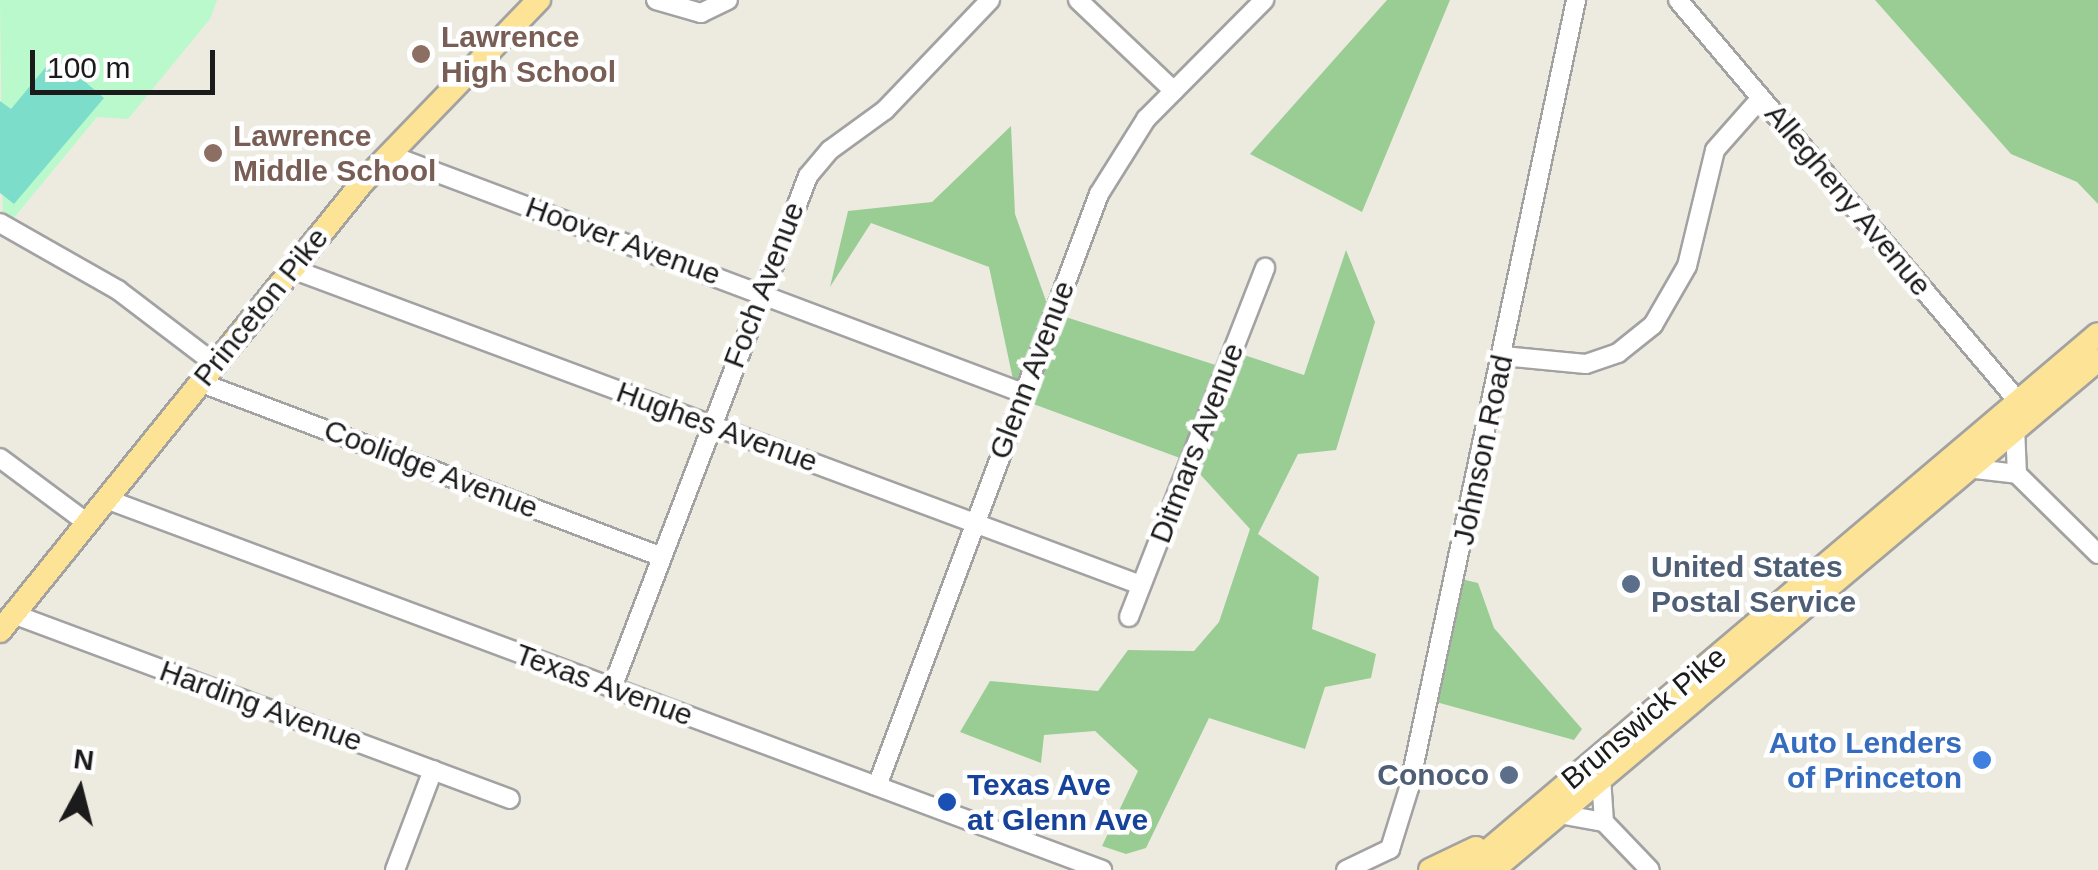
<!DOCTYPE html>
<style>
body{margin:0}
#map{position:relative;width:2098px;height:870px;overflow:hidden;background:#edebe0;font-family:Arial,sans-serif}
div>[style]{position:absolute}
.forest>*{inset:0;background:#9acd94}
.park>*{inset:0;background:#baf9cb}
.pitch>*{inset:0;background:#7cdeca}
.roads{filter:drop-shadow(2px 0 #a2a2a2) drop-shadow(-2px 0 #a2a2a2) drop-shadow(0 2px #a2a2a2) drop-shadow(0 -2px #a2a2a2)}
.minor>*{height:18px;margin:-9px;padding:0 9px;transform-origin:9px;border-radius:9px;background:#fff}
.major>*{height:22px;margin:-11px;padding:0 11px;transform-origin:11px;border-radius:11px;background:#fce395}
.dots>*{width:28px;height:28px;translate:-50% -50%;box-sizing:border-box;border:5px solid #fff;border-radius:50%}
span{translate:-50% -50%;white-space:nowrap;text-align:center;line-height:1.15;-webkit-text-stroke:9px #fff;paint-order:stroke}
.education-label{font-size:30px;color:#785e54;font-weight:700}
.left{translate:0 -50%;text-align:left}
.street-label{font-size:30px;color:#1b1b1b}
.service-label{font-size:30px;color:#4e5e75;font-weight:700}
.right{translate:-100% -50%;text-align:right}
.shop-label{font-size:30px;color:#366cbe;font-weight:700}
.transit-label{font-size:30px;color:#164399;font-weight:700}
.north{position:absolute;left:30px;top:740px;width:100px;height:100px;-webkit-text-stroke:8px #fff;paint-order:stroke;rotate:7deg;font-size:28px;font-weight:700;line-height:40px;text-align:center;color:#1b1b1b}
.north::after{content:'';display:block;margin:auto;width:35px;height:45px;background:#1b1b1b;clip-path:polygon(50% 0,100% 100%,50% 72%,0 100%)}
.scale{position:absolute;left:30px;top:50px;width:185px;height:45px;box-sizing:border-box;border:5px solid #1b1b1b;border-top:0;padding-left:12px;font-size:30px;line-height:35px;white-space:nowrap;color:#1b1b1b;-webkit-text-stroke:8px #fff;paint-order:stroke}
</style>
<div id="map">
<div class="forest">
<div style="clip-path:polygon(1387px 0,1450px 0,1362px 212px,1250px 154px)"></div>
<div style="clip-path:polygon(1875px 0,2098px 0,2098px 204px,2077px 182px,2011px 154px)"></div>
<div style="clip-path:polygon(1011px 126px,1015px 214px,1050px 312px,1225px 368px,1232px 351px,1304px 375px,1346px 250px,1375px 322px,1336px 450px,1298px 454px,1258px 534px,1319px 577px,1312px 629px,1376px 654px,1371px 678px,1325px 687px,1305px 749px,1209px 718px,1146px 848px,1126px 854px,1102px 846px,1138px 771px,1095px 731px,1044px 735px,1041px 763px,960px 732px,990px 681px,1098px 691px,1128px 650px,1194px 651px,1219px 622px,1250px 529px,1188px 461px,1017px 398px,989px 267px,871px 223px,830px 287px,848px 211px,932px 202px)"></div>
<div style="clip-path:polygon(1461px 579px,1478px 583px,1494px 628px,1582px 729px,1574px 740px,1436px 702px)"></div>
</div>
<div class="park">
<div style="clip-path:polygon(0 0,217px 0,210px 19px,128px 119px,97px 117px,3px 231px)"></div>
</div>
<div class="pitch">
<div style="clip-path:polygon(55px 56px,104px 98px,14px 204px,0 193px,0 101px,11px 109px)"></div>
</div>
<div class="roads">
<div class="minor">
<div style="left:656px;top:0;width:47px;rotate:16.1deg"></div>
<div style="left:701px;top:13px;width:30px;rotate:-26deg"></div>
<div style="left:1078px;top:0;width:132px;rotate:43.5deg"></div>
<div style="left:1678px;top:0;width:526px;rotate:49.71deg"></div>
<div style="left:390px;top:155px;width:676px;rotate:20.61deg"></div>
<div style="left:0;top:223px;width:136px;rotate:29.6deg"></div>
<div style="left:118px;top:290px;width:122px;rotate:37.3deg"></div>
<div style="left:292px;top:269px;width:906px;rotate:20.42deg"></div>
<div style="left:1503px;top:356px;width:83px;rotate:5.5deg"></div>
<div style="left:1586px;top:364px;width:34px;rotate:-19deg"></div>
<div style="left:1618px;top:353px;width:45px;rotate:-38.7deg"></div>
<div style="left:1653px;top:325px;width:68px;rotate:-60deg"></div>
<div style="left:1687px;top:266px;width:119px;rotate:-76.4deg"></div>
<div style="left:1715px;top:150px;width:69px;rotate:-48.5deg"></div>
<div style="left:199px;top:382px;width:495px;rotate:20.7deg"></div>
<div style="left:2015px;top:427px;width:47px;rotate:87.6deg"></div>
<div style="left:0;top:458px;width:107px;rotate:36.7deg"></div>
<div style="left:1967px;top:468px;width:50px;rotate:6.8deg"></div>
<div style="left:2017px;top:474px;width:114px;rotate:44.6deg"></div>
<div style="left:106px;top:499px;width:1063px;rotate:20.43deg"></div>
<div style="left:13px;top:614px;width:530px;rotate:20.42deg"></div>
<div style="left:1129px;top:617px;width:375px;rotate:-68.7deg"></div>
<div style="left:612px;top:688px;width:548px;rotate:-69.05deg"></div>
<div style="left:808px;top:176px;width:34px;rotate:-50deg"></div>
<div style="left:830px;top:150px;width:68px;rotate:-36deg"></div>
<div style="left:885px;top:110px;width:152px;rotate:-46.3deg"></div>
<div style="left:1601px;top:777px;width:45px;rotate:86.2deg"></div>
<div style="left:877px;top:786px;width:632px;rotate:-69.44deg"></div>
<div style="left:1099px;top:194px;width:89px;rotate:-57.9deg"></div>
<div style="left:1146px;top:119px;width:168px;rotate:-45.2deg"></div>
<div style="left:1559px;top:814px;width:46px;rotate:10.1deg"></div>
<div style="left:1604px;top:822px;width:66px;rotate:46.2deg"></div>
<div style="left:395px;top:870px;width:107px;rotate:-69.2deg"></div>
<div style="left:1346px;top:870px;width:49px;rotate:-25.5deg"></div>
<div style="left:1390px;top:849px;width:64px;rotate:-72.7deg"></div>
<div style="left:1409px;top:788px;width:806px;rotate:-78.03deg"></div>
</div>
<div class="major">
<div style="left:0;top:631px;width:576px;rotate:-51.06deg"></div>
<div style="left:362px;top:183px;width:255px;rotate:-46deg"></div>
<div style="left:1430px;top:870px;width:51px;rotate:-25.6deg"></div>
<div style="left:1465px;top:870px;width:829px;rotate:-40.26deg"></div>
<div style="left:1493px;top:870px;width:791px;rotate:-40.13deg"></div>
</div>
</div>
<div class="dots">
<div style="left:421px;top:54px;background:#8d6e63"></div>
<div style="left:213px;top:153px;background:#8d6e63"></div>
<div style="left:1631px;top:584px;background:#5c6f8a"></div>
<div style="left:1982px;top:760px;background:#3f7fe0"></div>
<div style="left:1509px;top:775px;background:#5c6f8a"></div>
<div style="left:947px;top:802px;background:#1a4fb4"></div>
</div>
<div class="education-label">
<span class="left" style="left:441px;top:54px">Lawrence<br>High School</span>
<span class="left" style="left:233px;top:153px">Lawrence<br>Middle School</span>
</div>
<div class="street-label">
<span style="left:1848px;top:200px;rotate:50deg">Allegheny Avenue</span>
<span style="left:623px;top:241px;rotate:20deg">Hoover Avenue</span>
<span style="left:764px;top:285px;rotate:-69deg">Foch Avenue</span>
<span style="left:261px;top:307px;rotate:-51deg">Princeton Pike</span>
<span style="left:1032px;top:370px;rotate:-69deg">Glenn Avenue</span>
<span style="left:717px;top:427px;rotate:20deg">Hughes Avenue</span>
<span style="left:1197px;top:443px;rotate:-69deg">Ditmars Avenue</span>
<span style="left:1483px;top:450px;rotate:-78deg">Johnson Road</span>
<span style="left:431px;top:469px;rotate:21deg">Coolidge Avenue</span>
<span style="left:604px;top:685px;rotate:20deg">Texas Avenue</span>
<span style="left:261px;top:706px;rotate:20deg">Harding Avenue</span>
<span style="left:1644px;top:718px;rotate:-40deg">Brunswick Pike</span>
</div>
<div class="service-label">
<span class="left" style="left:1651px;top:584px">United States<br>Postal Service</span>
<span class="right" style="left:1489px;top:775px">Conoco</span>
</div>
<div class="shop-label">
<span class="right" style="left:1962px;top:760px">Auto Lenders<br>of Princeton</span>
</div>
<div class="transit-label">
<span class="left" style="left:967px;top:802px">Texas Ave<br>at Glenn Ave</span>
</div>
<div class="north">N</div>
<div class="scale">100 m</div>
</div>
